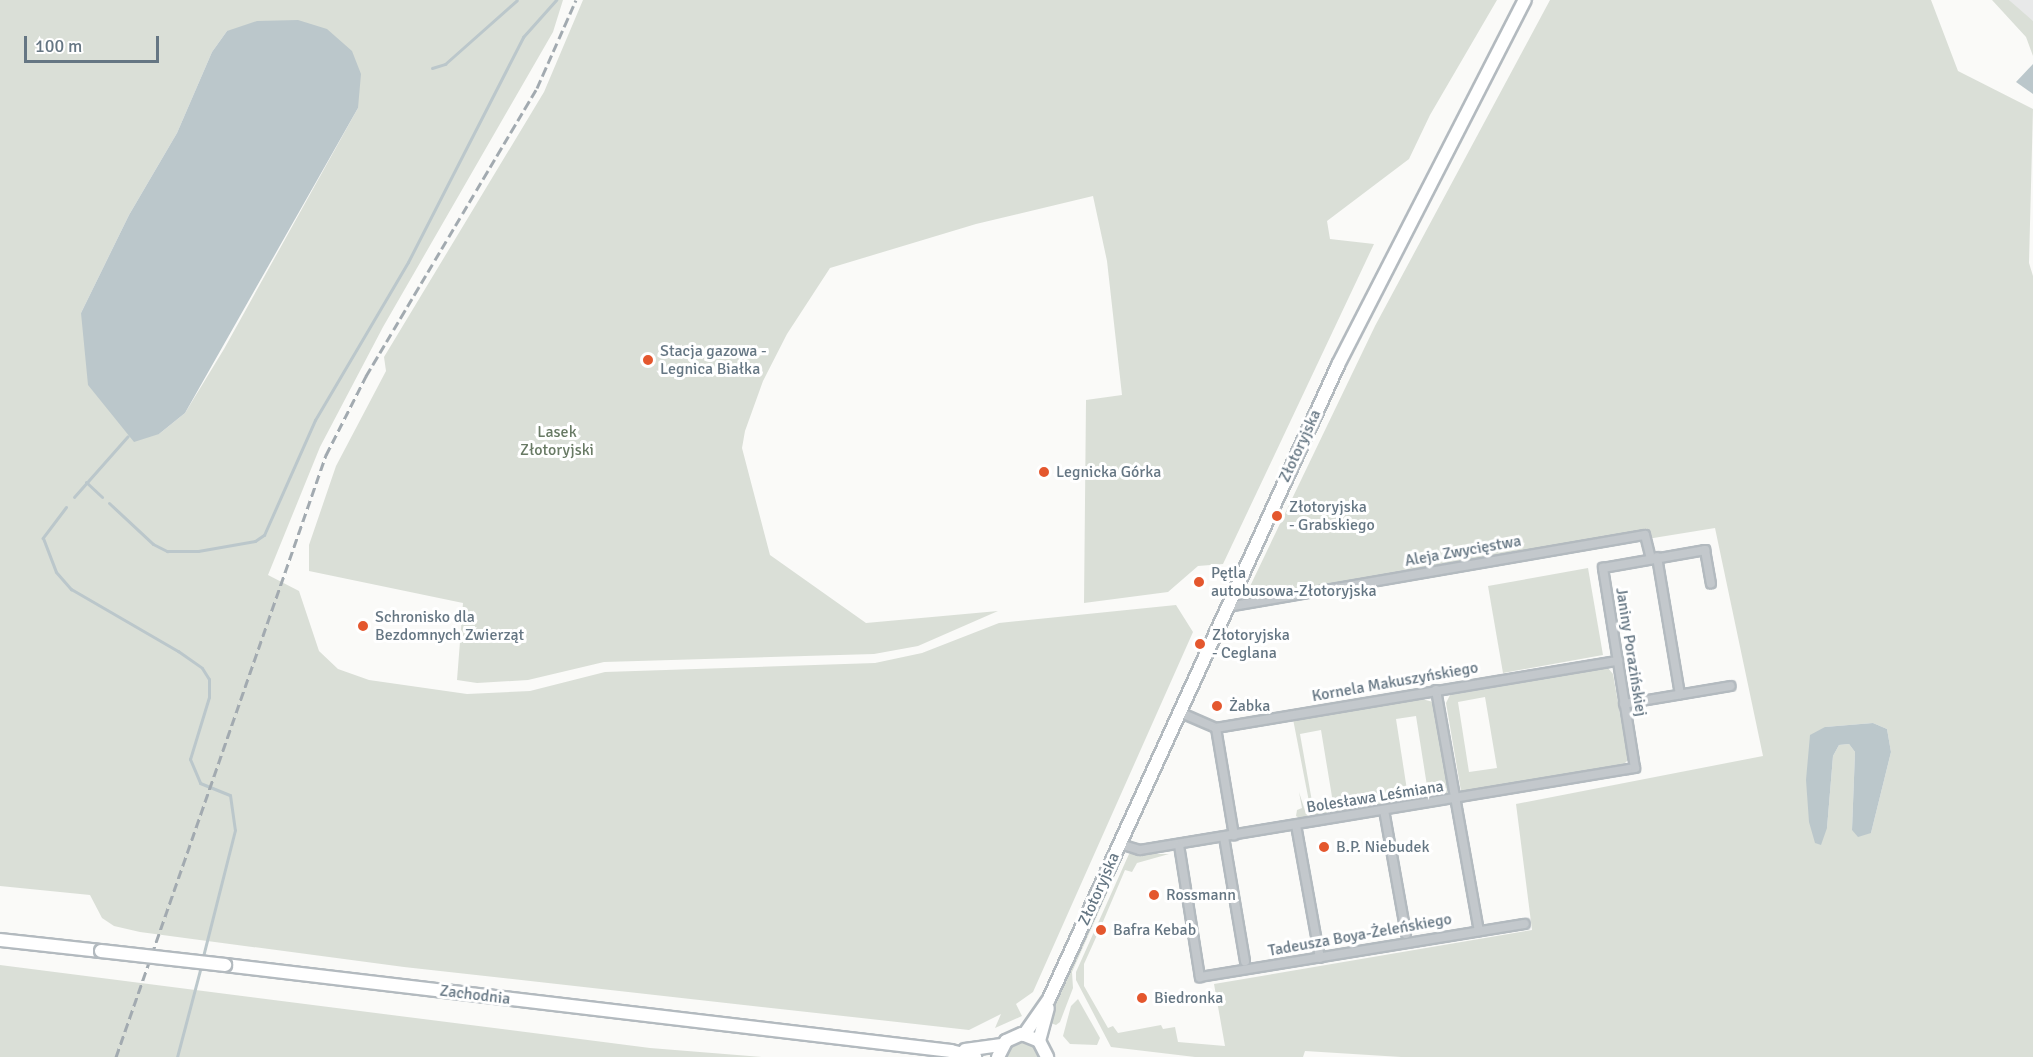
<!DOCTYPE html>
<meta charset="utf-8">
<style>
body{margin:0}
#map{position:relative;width:2033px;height:1057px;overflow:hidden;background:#fafaf8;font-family:Signika,sans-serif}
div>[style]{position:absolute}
.built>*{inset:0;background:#e8e9e9}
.green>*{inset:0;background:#dadfd7}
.water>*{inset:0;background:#bbc7cb}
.stream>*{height:3px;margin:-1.5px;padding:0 1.5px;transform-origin:1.5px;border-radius:1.5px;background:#bbc7cb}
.roads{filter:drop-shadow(2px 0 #b3babf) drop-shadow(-2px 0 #b3babf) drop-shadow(0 2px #b3babf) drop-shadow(0 -2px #b3babf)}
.street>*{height:8px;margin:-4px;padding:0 4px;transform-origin:4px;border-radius:4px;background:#c3c8cc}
.secondary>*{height:12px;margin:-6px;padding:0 6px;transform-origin:6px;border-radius:6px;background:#fff}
.rail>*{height:3px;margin-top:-1.5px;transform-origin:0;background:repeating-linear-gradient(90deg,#a2aab0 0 9px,transparent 0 13.5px)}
.bridges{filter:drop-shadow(2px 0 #b3babf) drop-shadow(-2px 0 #b3babf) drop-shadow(0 2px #b3babf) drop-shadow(0 -2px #b3babf)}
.secondary-bridge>*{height:12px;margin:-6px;padding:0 6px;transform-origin:6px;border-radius:6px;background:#fff}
.dots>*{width:16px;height:16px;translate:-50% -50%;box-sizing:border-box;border:3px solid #fff;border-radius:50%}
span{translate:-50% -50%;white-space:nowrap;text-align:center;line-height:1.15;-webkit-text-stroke:6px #fff;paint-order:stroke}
.poi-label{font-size:16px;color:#657683}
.left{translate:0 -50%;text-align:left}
.park-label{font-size:16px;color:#687a64}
.street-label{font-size:16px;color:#657683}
.scale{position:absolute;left:24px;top:36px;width:135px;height:27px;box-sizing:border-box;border:3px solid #657683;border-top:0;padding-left:8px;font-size:18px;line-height:21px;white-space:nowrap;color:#657683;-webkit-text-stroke:4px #fff;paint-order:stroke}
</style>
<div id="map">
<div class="built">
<div style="clip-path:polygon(2009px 0,2033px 0,2033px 21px,2025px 18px)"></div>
</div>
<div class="green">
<div style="clip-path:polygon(evenodd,0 0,563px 0,553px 32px,383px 327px,320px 447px,268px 575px,299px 591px,319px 651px,338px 669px,369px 680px,467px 694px,530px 691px,605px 672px,875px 663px,922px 653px,999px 623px,1176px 605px,1193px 632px,1033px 992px,1016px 1004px,1022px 1016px,995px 1028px,1001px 1014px,969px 1030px,404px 967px,140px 932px,114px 926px,102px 918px,90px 895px,0 886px,0 0,227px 31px,358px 108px,224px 349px,185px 413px,159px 434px,81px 313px,129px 215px,177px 133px,212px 52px,227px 31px)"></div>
<div style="clip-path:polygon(583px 0,1497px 0,1430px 115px,1409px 159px,1327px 221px,1330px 239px,1374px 244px,1223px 564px,1198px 566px,1168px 592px,1084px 603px,1086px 400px,1122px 395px,1107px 261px,1093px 196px,976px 224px,830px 268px,787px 334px,763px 381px,745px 431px,742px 448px,770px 555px,866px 623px,998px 611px,918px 646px,874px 654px,604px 662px,528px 680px,477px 683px,457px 680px,463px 603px,309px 571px,309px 545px,336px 466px,386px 371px,384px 357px,544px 92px)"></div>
<div style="clip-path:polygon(evenodd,1550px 0,1931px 0,1958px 71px,2033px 109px,2029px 263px,2033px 276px,2033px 1057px,1401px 1057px,1305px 1051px,1303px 1057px,1195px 1057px,1111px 1047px,1076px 980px,1076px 972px,1129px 854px,1169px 854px,1137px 863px,1132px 872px,1125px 870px,1102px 924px,1107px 928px,1104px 935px,1098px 933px,1084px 964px,1084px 986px,1108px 1028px,1113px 1026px,1118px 1033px,1161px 1025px,1163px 1029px,1175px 1027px,1178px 1042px,1225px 1046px,1214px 984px,1532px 930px,1516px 804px,1763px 756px,1715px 528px,1241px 605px,1375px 326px,1550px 0,1873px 723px,1887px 729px,1891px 752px,1871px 833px,1852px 830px,1855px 752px,1849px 744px,1839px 745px,1833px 756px,1827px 828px,1825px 727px,1873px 723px)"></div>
<div style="clip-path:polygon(1992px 0,2009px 0,2033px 21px,2033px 56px,2026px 37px)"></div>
<div style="clip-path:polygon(1588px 568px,1603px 655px,1503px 673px,1488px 586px)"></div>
<div style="clip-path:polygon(evenodd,1608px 668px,1613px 674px,1628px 760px,1624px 764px,1461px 791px,1446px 703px,1450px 695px,1608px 668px,1485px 697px,1497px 768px,1469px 772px,1458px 702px,1485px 697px)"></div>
<div style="clip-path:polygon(evenodd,1418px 698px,1437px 703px,1452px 789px,1443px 796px,1303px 820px,1296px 816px,1297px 810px,1302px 808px,1299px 792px,1306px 814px,1311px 812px,1293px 719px,1418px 698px,1416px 716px,1427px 786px,1407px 790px,1396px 719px,1416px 716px,1418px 698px,1321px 730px,1333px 803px,1313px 807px,1300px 734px,1321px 730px)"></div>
<div style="clip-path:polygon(1124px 855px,1072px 972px,1073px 988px,1060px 1022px,1056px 1025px,1048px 1022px,1064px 981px)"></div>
<div style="clip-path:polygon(0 965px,650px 1048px,762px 1057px,0 1057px)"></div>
<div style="clip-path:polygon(1078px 999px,1100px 1038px,1097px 1045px,1070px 1044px,1063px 1036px,1071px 1006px)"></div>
<div style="clip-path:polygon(1024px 1042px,1034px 1047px,1039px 1057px,1005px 1057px,1013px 1045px)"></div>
</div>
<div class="water">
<div style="clip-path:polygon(298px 20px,327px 29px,352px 51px,361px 74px,358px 108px,185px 413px,159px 434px,134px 442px,88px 385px,81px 313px,129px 215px,177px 133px,212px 52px,227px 31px,257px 21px)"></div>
<div style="clip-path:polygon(2033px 64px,2033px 94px,2016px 82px)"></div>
<div style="clip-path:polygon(1873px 723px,1887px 729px,1891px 752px,1871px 833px,1858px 837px,1852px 830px,1855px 752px,1849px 744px,1839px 745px,1833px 756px,1827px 828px,1821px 845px,1815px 843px,1809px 822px,1806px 780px,1810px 735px,1825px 727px)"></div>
</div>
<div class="stream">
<div style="left:432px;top:68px;width:14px;rotate:-17deg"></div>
<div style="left:445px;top:64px;width:96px;rotate:-41.6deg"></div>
<div style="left:86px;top:482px;width:22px;rotate:43deg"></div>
<div style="left:74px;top:497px;width:81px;rotate:-48.5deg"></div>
<div style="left:109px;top:503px;width:60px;rotate:43deg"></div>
<div style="left:153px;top:544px;width:16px;rotate:27deg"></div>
<div style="left:167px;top:551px;width:31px"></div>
<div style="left:198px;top:551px;width:58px;rotate:-10deg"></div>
<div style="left:255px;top:541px;width:11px;rotate:-34deg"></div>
<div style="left:264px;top:535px;width:126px;rotate:-66.1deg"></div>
<div style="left:315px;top:420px;width:183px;rotate:-59.5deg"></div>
<div style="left:408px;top:262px;width:253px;rotate:-62.9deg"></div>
<div style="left:523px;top:37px;width:50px;rotate:-48.3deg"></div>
<div style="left:66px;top:507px;width:39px;rotate:127deg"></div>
<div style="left:43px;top:538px;width:36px;rotate:69deg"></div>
<div style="left:56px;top:572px;width:23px;rotate:49deg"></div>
<div style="left:71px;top:589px;width:124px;rotate:30.1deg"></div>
<div style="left:178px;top:651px;width:29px;rotate:35deg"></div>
<div style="left:202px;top:668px;width:13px;rotate:58deg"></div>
<div style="left:209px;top:679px;width:18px;rotate:90deg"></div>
<div style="left:209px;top:697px;width:65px;rotate:107deg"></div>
<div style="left:190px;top:759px;width:26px;rotate:67deg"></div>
<div style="left:200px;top:783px;width:32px;rotate:22deg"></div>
<div style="left:230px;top:795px;width:35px;rotate:82deg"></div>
<div style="left:235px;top:830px;width:134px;rotate:104.2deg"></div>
<div style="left:177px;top:1057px;width:94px;rotate:-75.2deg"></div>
</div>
<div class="roads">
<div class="street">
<div style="left:1657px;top:557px;width:139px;rotate:80.5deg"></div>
<div style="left:1227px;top:607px;width:424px;rotate:-9.8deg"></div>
<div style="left:1645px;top:535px;width:25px;rotate:76deg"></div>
<div style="left:1436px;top:690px;width:245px;rotate:79.9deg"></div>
<div style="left:1624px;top:704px;width:108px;rotate:-9.6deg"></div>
<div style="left:1179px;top:712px;width:40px;rotate:23.4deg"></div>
<div style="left:1216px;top:728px;width:408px;rotate:-9.5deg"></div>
<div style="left:1216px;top:728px;width:109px;rotate:80.5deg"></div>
<div style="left:1384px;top:810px;width:126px;rotate:79.9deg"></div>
<div style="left:1296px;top:825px;width:135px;rotate:79.8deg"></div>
<div style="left:1224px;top:837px;width:126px;rotate:80.4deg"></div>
<div style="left:1120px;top:844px;width:21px;rotate:17deg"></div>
<div style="left:1140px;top:850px;width:502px;rotate:-9.41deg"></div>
<div style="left:1635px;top:768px;width:203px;rotate:-99.1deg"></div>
<div style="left:1603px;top:568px;width:104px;rotate:-10deg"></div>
<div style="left:1705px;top:550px;width:34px;rotate:80deg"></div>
<div style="left:1179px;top:845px;width:134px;rotate:81deg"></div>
<div style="left:1200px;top:977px;width:329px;rotate:-9.3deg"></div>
</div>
<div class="secondary">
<div style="left:0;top:940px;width:102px;rotate:6.2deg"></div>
<div style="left:225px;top:965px;width:731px;rotate:6.76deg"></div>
<div style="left:951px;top:1051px;width:25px;rotate:14deg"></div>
<div style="left:1024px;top:1035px;width:44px;rotate:-55.2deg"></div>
<div style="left:1049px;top:999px;width:697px;rotate:-65.49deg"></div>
<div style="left:1338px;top:365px;width:410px;rotate:-62.9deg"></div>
<div style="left:1039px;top:1041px;width:34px;rotate:-75deg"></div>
<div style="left:965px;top:1050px;width:37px;rotate:-8deg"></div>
<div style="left:998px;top:1057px;width:18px;rotate:-63deg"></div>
<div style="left:1006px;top:1041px;width:17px;rotate:-24deg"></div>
<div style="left:1022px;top:1034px;width:18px;rotate:22deg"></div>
<div style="left:1039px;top:1041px;width:18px;rotate:63deg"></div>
</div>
</div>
<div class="rail">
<div style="left:116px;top:1057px;width:638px;rotate:-70.77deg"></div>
<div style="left:326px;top:455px;width:89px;rotate:-63.1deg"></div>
<div style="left:366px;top:376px;width:335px;rotate:-59.3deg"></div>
<div style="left:537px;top:88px;width:96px;rotate:-66.1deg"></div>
</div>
<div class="bridges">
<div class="secondary-bridge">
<div style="left:101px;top:951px;width:125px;rotate:6.4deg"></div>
</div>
</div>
<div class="dots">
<div style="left:648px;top:360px;background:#e4572e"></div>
<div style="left:1044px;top:472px;background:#e4572e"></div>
<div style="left:1277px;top:516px;background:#e4572e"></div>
<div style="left:1199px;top:582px;background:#e4572e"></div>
<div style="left:363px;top:626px;background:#e4572e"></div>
<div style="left:1200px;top:644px;background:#e4572e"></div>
<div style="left:1217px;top:706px;background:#e4572e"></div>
<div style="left:1324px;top:847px;background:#e4572e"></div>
<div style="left:1154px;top:895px;background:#e4572e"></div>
<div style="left:1101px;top:930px;background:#e4572e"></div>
<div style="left:1142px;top:998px;background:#e4572e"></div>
</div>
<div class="poi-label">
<span class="left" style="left:660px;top:360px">Stacja gazowa -<br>Legnica Białka</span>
<span class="left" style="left:1056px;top:472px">Legnicka Górka</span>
<span class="left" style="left:1289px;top:516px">Złotoryjska<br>- Grabskiego</span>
<span class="left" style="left:1211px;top:582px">Pętla<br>autobusowa-Złotoryjska</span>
<span class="left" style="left:375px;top:626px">Schronisko dla<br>Bezdomnych Zwierząt</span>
<span class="left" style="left:1212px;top:644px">Złotoryjska<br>- Ceglana</span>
<span class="left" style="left:1229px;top:706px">Żabka</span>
<span class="left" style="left:1336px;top:847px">B.P. Niebudek</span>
<span class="left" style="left:1166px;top:895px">Rossmann</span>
<span class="left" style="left:1113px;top:930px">Bafra Kebab</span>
<span class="left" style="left:1154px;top:998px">Biedronka</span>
</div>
<div class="park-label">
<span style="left:557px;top:441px">Lasek<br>Złotoryjski</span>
</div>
<div class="street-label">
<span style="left:1300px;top:446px;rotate:-65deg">Złotoryjska</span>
<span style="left:1463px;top:551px;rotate:-10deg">Aleja Zwycięstwa</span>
<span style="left:1631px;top:652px;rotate:81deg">Janiny Porazińskiej</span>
<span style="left:1395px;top:682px;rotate:-10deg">Kornela Makuszyńskiego</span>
<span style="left:1375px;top:797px;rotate:-9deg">Bolesława Leśmiana</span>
<span style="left:1099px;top:889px;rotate:-66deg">Złotoryjska</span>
<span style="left:1360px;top:935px;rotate:-10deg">Tadeusza Boya-Żeleńskiego</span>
<span style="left:475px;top:995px;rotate:7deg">Zachodnia</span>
</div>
<div class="scale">100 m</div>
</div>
